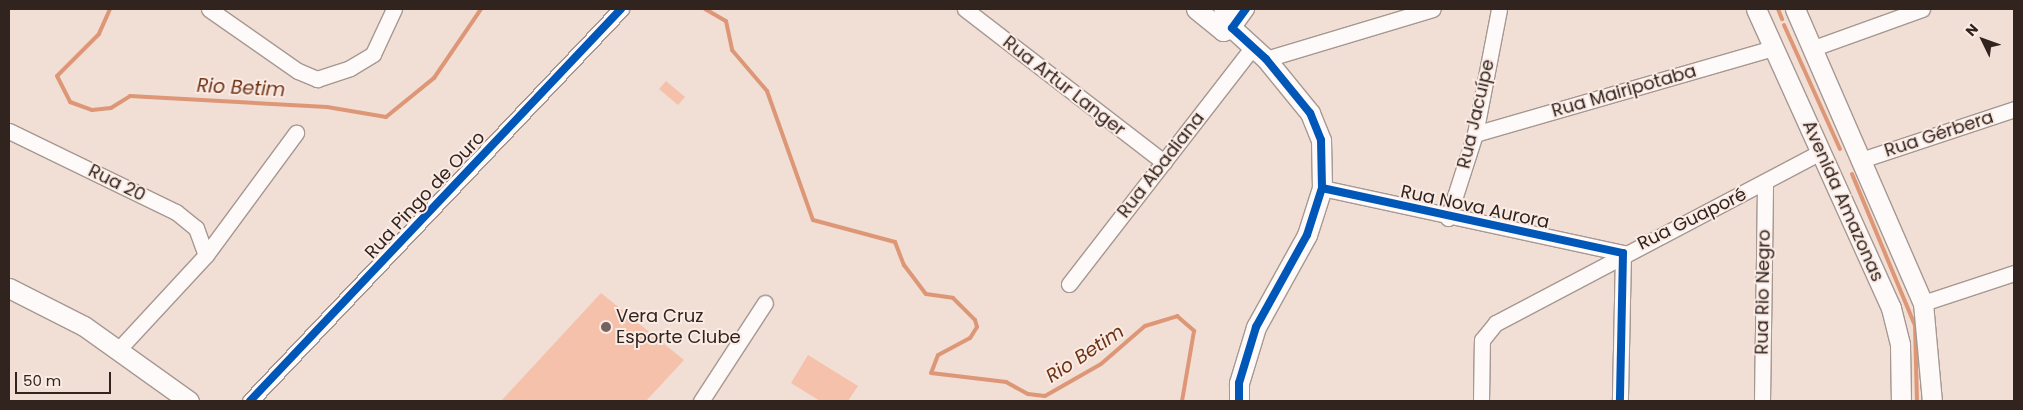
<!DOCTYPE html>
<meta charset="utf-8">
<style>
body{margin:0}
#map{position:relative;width:2023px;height:410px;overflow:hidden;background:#f1ded5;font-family:Poppins,sans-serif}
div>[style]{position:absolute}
.green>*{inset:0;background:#f6c1aa}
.stream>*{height:4px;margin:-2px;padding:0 2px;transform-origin:2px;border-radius:2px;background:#dd9776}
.roads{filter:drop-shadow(1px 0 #a69891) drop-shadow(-1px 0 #a69891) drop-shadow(0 1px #a69891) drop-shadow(0 -1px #a69891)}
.minor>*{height:15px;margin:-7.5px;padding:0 7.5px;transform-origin:7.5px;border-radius:7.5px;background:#fdfaf9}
.tertiary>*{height:19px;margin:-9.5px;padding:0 9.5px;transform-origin:9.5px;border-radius:9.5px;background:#fdfaf9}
.cycleway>*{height:8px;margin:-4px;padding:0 4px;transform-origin:4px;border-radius:4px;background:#0057b8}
.dots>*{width:14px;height:14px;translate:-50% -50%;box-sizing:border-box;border:2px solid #fbebe5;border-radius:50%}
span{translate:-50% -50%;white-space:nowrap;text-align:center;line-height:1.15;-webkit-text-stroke:4px #fbebe5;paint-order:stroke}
.street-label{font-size:18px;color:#31231d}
.poi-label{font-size:18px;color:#31231d}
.left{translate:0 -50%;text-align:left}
.water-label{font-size:19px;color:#6f3314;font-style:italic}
.frame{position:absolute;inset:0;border:10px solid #31231d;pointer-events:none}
.north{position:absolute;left:1958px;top:15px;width:50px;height:50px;-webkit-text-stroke:4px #fbebe5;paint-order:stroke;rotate:312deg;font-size:14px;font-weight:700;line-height:20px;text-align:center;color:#31231d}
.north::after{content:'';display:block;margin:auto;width:18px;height:22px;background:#31231d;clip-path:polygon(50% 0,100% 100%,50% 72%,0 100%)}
.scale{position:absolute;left:15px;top:372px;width:96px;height:22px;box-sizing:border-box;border:2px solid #31231d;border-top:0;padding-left:6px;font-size:15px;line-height:18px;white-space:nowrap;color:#31231d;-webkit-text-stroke:4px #fbebe5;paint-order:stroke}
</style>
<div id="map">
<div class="green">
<div style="clip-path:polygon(666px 81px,685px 97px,678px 105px,659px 89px)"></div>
<div style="clip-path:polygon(601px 293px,684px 360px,646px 401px,501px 401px)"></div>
<div style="clip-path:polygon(808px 355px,858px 386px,848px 401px,820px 401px,791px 383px)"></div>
</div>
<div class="stream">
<div style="left:110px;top:9px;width:27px;rotate:114deg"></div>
<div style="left:99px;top:34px;width:59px;rotate:135deg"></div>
<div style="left:57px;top:76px;width:29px;rotate:63deg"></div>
<div style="left:70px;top:102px;width:23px;rotate:20deg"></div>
<div style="left:92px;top:110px;width:19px;rotate:-6deg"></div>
<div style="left:111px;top:108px;width:22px;rotate:-32deg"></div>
<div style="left:130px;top:96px;width:197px;rotate:3.2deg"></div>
<div style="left:327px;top:107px;width:60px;rotate:9.6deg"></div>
<div style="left:386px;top:117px;width:62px;rotate:-39.1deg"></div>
<div style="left:434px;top:78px;width:83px;rotate:-55.7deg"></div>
<div style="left:705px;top:9px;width:24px;rotate:30deg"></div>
<div style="left:726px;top:21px;width:30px;rotate:78deg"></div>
<div style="left:732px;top:50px;width:54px;rotate:49.5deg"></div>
<div style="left:767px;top:91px;width:137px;rotate:70.4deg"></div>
<div style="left:813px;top:220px;width:85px;rotate:15deg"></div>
<div style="left:895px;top:242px;width:25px;rotate:69deg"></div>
<div style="left:904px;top:265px;width:36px;rotate:53deg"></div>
<div style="left:926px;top:294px;width:27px;rotate:8deg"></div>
<div style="left:953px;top:298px;width:31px;rotate:45deg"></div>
<div style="left:975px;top:320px;width:7px;rotate:74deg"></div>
<div style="left:977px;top:327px;width:13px;rotate:122deg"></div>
<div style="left:970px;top:338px;width:36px;rotate:152deg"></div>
<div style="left:938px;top:355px;width:19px;rotate:111deg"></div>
<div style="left:931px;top:373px;width:76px;rotate:6.8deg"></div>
<div style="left:1006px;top:382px;width:25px;rotate:29deg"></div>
<div style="left:1028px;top:394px;width:17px;rotate:7deg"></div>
<div style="left:1045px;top:396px;width:64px;rotate:-29.7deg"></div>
<div style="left:1101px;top:364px;width:58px;rotate:-40.8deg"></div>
<div style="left:1145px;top:326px;width:34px;rotate:-17deg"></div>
<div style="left:1177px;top:316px;width:23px;rotate:41deg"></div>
<div style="left:1194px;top:331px;width:71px;rotate:99.7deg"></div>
<div style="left:1778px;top:9px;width:11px;rotate:68deg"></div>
<div style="left:1784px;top:25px;width:136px;rotate:65.7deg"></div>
<div style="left:1852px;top:174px;width:164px;rotate:67.4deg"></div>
<div style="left:1915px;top:325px;width:76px;rotate:88.5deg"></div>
</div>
<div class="roads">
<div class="minor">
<div style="left:209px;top:9px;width:108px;rotate:34.9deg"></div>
<div style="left:298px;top:71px;width:21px;rotate:23deg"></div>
<div style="left:317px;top:79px;width:35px;rotate:-18deg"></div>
<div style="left:350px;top:68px;width:27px;rotate:-31deg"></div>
<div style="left:373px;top:54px;width:50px;rotate:-65deg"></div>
<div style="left:965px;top:9px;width:251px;rotate:37.6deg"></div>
<div style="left:1232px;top:28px;width:24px;rotate:-54deg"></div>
<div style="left:1811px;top:49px;width:118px;rotate:-19.8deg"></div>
<div style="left:1266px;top:59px;width:174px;rotate:-16.7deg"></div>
<div style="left:9px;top:131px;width:186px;rotate:25.9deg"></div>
<div style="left:176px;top:212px;width:26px;rotate:39deg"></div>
<div style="left:196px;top:228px;width:29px;rotate:70deg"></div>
<div style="left:1475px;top:134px;width:309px;rotate:-16.1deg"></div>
<div style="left:1864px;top:159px;width:158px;rotate:-18.4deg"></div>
<div style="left:1322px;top:188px;width:308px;rotate:12.2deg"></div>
<div style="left:1623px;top:253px;width:148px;rotate:91.2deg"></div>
<div style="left:1448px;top:218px;width:88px;rotate:-72.2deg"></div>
<div style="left:1475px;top:134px;width:127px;rotate:-79.1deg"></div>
<div style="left:1069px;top:284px;width:300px;rotate:-52.2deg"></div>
<div style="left:1923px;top:303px;width:96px;rotate:-18.2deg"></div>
<div style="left:118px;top:350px;width:129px;rotate:-47.2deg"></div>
<div style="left:206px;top:255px;width:152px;rotate:-53.6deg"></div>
<div style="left:250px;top:401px;width:540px;rotate:-46.58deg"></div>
<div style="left:701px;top:401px;width:117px;rotate:-56.9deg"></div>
<div style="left:1481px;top:401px;width:61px;rotate:-89.1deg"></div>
<div style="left:1482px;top:340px;width:22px;rotate:-51deg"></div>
<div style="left:1496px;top:323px;width:366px;rotate:-27.8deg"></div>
<div style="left:1762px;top:401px;width:218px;rotate:-89.2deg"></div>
</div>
<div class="tertiary">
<div style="left:1196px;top:9px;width:35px;rotate:39deg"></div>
<div style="left:1223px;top:31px;width:9px;rotate:-18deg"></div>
<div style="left:1232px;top:28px;width:12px;rotate:-90deg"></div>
<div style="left:1232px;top:16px;width:11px;rotate:-142deg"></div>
<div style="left:1756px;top:9px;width:328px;rotate:65.7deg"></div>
<div style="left:1891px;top:308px;width:38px;rotate:76deg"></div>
<div style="left:1900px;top:345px;width:56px;rotate:89deg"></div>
<div style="left:1795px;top:9px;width:321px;rotate:66.5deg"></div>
<div style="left:1923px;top:303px;width:98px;rotate:84.8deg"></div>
<div style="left:1232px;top:28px;width:46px;rotate:42.4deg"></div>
<div style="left:1266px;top:59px;width:70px;rotate:50.8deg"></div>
<div style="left:1310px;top:113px;width:29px;rotate:68deg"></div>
<div style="left:1321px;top:140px;width:48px;rotate:88.8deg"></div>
<div style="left:1322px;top:188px;width:49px;rotate:107.7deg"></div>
<div style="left:1307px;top:235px;width:105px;rotate:119deg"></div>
<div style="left:1256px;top:327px;width:59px;rotate:106.9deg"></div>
<div style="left:1239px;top:383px;width:18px;rotate:90deg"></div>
<div style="left:9px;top:288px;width:84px;rotate:26.9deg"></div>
<div style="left:84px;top:326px;width:129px;rotate:35.5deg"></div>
</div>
</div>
<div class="cycleway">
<div style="left:1322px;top:188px;width:308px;rotate:12.2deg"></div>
<div style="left:1623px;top:253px;width:148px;rotate:91.2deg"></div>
<div style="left:250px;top:401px;width:540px;rotate:-46.58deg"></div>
<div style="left:1239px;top:401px;width:18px;rotate:-90deg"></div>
<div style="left:1239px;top:383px;width:59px;rotate:-73.1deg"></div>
<div style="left:1256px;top:327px;width:105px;rotate:-61deg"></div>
<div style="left:1307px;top:235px;width:49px;rotate:-72.3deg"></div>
<div style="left:1322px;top:188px;width:48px;rotate:-91.2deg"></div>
<div style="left:1321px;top:140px;width:29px;rotate:-112deg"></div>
<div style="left:1310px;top:113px;width:70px;rotate:-129.2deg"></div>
<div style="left:1266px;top:59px;width:46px;rotate:-137.6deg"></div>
<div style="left:1232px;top:28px;width:24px;rotate:-54deg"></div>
</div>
<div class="dots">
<div style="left:606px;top:327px;background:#74645d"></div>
</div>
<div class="street-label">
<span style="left:1064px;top:86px;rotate:38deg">Rua Artur Langer</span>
<span style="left:1624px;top:91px;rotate:-16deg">Rua Mairipotaba</span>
<span style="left:1476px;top:114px;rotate:-77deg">Rua Jacuípe</span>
<span style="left:1939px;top:134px;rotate:-18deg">Rua Gérbera</span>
<span style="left:1161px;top:165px;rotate:-52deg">Rua Abadiana</span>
<span style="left:117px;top:183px;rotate:26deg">Rua 20</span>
<span style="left:425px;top:195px;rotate:-47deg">Rua Pingo de Ouro</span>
<span style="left:1843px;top:201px;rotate:66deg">Avenida Amazonas</span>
<span style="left:1475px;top:207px;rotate:12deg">Rua Nova Aurora</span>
<span style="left:1692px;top:219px;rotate:-26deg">Rua Guaporé</span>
<span style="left:1763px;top:292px;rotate:-89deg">Rua Rio Negro</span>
</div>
<div class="poi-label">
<span class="left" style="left:616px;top:327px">Vera Cruz<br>Esporte Clube</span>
</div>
<div class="water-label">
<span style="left:241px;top:88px;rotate:3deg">Rio Betim</span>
<span style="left:1085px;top:354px;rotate:-33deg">Rio Betim</span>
</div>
<div class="frame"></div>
<div class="north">N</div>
<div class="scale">50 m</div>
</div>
